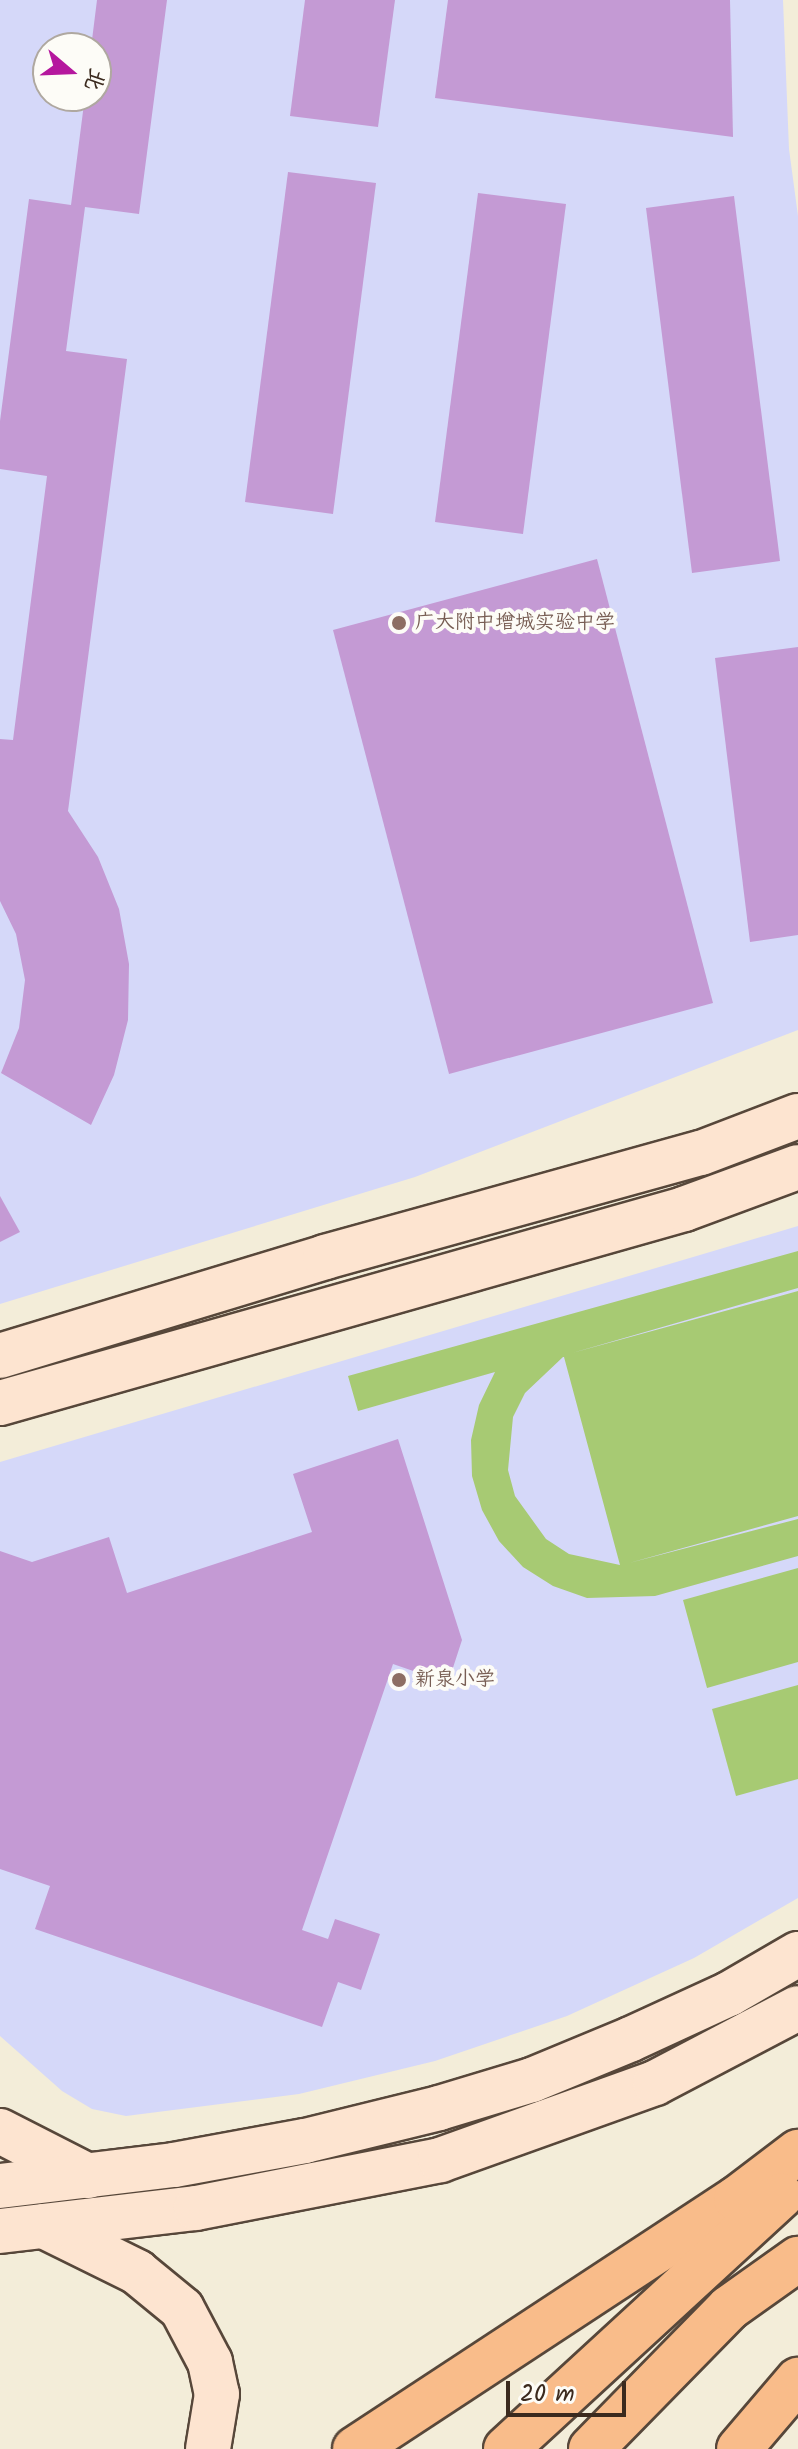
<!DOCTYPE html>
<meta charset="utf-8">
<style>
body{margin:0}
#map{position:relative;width:798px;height:2449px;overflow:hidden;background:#f3edd9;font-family:Kalam,"LXGW WenKai TC",sans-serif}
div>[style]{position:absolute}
.built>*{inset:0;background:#d5d8f9}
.green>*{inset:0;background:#a7ca73}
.building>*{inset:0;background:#c49ad4}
.roads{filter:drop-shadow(2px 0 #57473a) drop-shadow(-2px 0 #57473a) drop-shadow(0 2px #57473a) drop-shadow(0 -2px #57473a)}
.secondary>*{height:44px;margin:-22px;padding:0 22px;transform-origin:22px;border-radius:22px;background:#fde4d0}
.highway>*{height:44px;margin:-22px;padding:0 22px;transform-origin:22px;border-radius:22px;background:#f9bc8a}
.dots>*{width:22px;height:22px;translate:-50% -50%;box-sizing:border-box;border:4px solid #fdfcf7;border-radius:50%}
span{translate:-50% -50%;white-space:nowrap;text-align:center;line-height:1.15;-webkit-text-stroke:8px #fdfcf7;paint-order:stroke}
.education-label{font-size:20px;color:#785e54}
.left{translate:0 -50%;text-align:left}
.north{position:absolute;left:32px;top:32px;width:80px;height:80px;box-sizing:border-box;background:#fdfcf7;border:2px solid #afa8a0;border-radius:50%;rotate:109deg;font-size:22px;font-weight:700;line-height:32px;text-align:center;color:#3b2a1e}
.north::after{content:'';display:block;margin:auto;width:28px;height:36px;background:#b5179e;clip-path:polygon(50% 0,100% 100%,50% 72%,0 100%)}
.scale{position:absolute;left:506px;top:2381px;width:120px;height:36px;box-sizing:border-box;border:4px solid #3b2a1e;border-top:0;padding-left:10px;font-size:24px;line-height:28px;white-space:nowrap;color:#3b2a1e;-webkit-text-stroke:6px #fdfcf7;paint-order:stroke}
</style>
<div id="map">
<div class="built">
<div style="clip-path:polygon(evenodd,0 0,783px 0,789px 149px,798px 216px,798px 1030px,415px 1177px,0 1304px,0 0,48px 48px,96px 48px,96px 96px,48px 96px,48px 48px)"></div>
<div style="clip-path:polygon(798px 1226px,798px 1898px,694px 1958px,567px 2016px,435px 2061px,299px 2094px,126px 2116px,92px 2109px,62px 2091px,0 2036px,0 1462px)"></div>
</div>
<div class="green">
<div style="clip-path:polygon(evenodd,798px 1251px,798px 1288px,572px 1353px,798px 1291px,798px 1516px,629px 1563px,798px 1519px,798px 1556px,655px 1596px,587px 1598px,553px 1586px,523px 1567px,499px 1541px,482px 1510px,472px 1476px,471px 1440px,479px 1405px,495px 1372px,358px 1411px,348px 1376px,798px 1251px,563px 1357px,564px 1357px,620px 1565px,569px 1554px,546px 1539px,515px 1496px,508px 1470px,513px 1417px,525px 1393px,563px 1357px)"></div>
<div style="clip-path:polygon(798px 1568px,798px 1662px,707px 1688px,683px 1600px)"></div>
<div style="clip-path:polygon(798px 1685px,798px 1779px,736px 1796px,712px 1709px)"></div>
</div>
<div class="building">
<div style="clip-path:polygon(97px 0,167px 0,139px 214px,85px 207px,66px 351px,127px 359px,68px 811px,98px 857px,119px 909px,129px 964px,128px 1020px,114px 1075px,91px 1125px,1px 1073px,19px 1028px,25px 980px,16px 934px,0 901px,0 739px,13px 740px,47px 476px,0 469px,0 421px,29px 199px,71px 205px,85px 96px,96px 96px,96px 48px,91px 48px)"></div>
<div style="clip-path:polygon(305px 0,395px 0,378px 127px,290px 116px)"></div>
<div style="clip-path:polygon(448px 0,730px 0,733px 137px,435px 98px)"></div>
<div style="clip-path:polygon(288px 172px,376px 183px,333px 514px,245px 502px)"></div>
<div style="clip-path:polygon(478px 193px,566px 204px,523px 534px,435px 522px)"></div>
<div style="clip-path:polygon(734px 196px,780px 561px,692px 573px,646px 208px)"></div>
<div style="clip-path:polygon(597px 559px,713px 1003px,449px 1074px,333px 630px)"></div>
<div style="clip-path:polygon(798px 647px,798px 935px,750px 942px,715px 658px)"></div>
<div style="clip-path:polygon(0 1196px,20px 1232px,0 1242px)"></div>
<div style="clip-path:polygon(398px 1439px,462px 1640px,448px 1683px,393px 1664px,302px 1930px,328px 1939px,335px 1919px,380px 1934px,361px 1990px,338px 1982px,322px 2027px,35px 1929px,50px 1886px,0 1869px,0 1551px,32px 1562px,109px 1537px,127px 1593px,312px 1532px,293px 1474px)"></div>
</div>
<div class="roads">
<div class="secondary">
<div style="left:0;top:1356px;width:340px;rotate:-16.9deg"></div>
<div style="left:325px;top:1257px;width:390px;rotate:-15.5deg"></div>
<div style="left:701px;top:1153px;width:104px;rotate:-20.9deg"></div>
<div style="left:0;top:1403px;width:711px;rotate:-15.83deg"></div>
<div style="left:684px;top:1209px;width:121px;rotate:-20.2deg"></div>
<div style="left:0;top:2131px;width:99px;rotate:27.1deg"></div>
<div style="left:0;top:2186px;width:175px;rotate:-6.9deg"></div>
<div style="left:174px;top:2165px;width:133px;rotate:-10.4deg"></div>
<div style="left:305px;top:2141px;width:138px;rotate:-13.8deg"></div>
<div style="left:439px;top:2108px;width:97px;rotate:-16.8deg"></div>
<div style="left:532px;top:2080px;width:107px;rotate:-22.5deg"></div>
<div style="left:631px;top:2039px;width:108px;rotate:-24.7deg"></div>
<div style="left:729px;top:1994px;width:80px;rotate:-30.1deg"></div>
<div style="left:44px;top:2226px;width:104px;rotate:26.3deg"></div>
<div style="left:137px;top:2272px;width:58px;rotate:39.4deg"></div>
<div style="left:182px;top:2309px;width:60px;rotate:62.2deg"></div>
<div style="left:210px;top:2362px;width:33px;rotate:78deg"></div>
<div style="left:217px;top:2394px;width:56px;rotate:99.3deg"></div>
<div style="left:0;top:2231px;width:197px;rotate:-6.7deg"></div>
<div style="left:196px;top:2208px;width:249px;rotate:-11.1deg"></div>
<div style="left:440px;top:2160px;width:228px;rotate:-19.7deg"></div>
<div style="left:655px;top:2083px;width:161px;rotate:-27.7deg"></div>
</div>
<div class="highway">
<div style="left:355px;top:2449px;width:456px;rotate:-33.3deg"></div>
<div style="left:736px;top:2199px;width:78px;rotate:-37.2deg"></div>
<div style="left:506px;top:2449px;width:374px;rotate:-42.6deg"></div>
<div style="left:591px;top:2449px;width:197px;rotate:-45.6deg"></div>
<div style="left:729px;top:2308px;width:85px;rotate:-35.4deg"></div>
<div style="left:739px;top:2449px;width:91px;rotate:-49.5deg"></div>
</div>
</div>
<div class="dots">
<div style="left:399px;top:623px;background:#8d6e63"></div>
<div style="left:399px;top:1680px;background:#8d6e63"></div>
</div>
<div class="education-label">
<span class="left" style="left:415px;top:623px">广大附中增城实验中学</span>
<span class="left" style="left:415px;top:1680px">新泉小学</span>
</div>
<div class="north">北</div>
<div class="scale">20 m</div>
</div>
